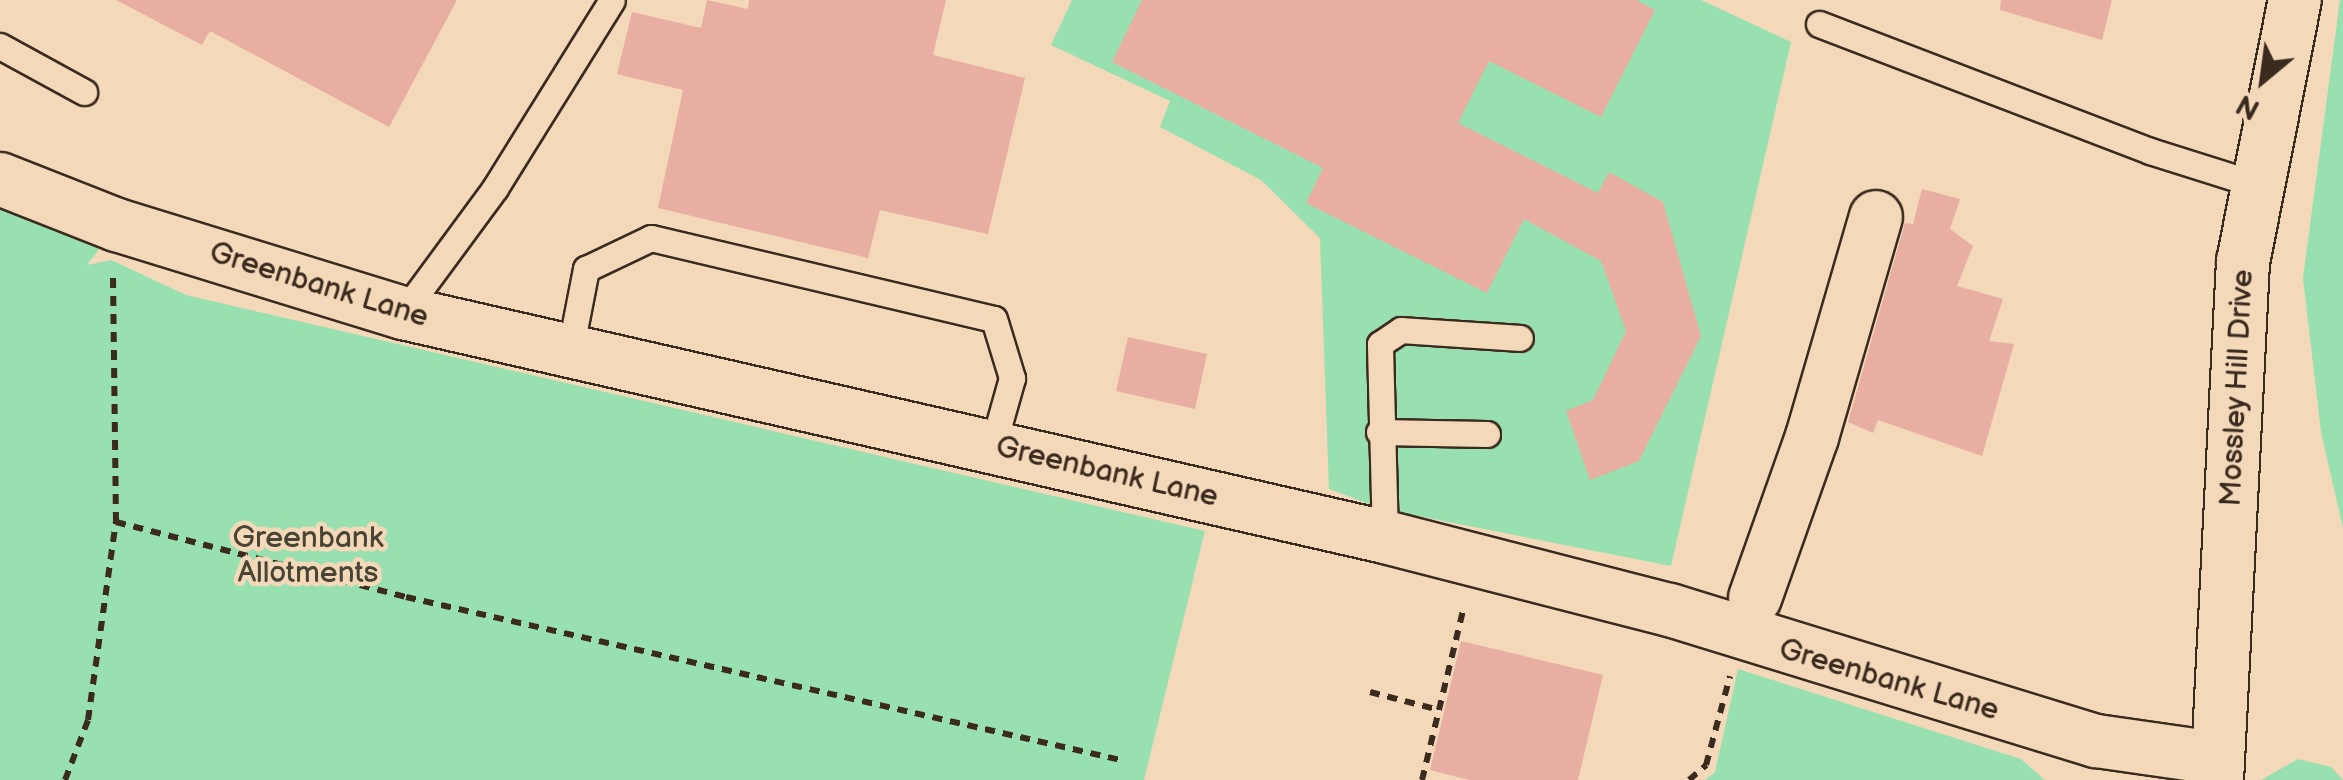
<!DOCTYPE html>
<style>
body{margin:0}
#map{position:relative;width:2343px;height:780px;overflow:hidden;background:#f3d9ba;font-family:"Balsamiq Sans",sans-serif}
div>[style]{position:absolute}
.green>*{inset:0;background:#98e0af}
.building>*{inset:0;background:#e8aea2}
.path>*{height:6px;margin-top:-3px;transform-origin:0;background:repeating-linear-gradient(90deg,#3b2a1e 0 10px,transparent 0 18px)}
.roads{filter:drop-shadow(2px 0 #3b2a1e) drop-shadow(-2px 0 #3b2a1e) drop-shadow(0 2px #3b2a1e) drop-shadow(0 -2px #3b2a1e)}
.lane>*{height:25px;margin:-12.5px;padding:0 12.5px;transform-origin:12.5px;border-radius:12.5px;background:#f3d9ba}
.street>*{height:52px;margin:-26px;padding:0 26px;transform-origin:26px;border-radius:26px;background:#f3d9ba}
span{translate:-50% -50%;white-space:nowrap;text-align:center;line-height:1.15;-webkit-text-stroke:9px #f3d9ba;paint-order:stroke}
.street-label{font-size:30px;color:#3b2a1e}
.park-label{font-size:30px;color:#494534}
.north{position:absolute;left:2213px;top:30px;width:100px;height:100px;-webkit-text-stroke:8px #f3d9ba;paint-order:stroke;rotate:209deg;font-size:28px;font-weight:700;line-height:40px;text-align:center;color:#3b2a1e}
.north::after{content:'';display:block;margin:auto;width:35px;height:45px;background:#3b2a1e;clip-path:polygon(50% 0,100% 100%,50% 72%,0 100%)}
</style>
<div id="map">
<div class="green">
<div style="clip-path:polygon(1072px 0,1701px 0,1791px 42px,1671px 566px,1383px 509px,1329px 489px,1320px 238px,1261px 180px,1160px 127px,1170px 101px,1051px 45px)"></div>
<div style="clip-path:polygon(2340px 0,2343px 0,2343px 528px,2321px 432px,2303px 278px)"></div>
<div style="clip-path:polygon(0 179px,117px 225px,87px 265px,111px 260px,186px 295px,1205px 531px,1144px 780px,0 780px)"></div>
<div style="clip-path:polygon(1738px 669px,2021px 759px,2045px 780px,1705px 780px,1715px 772px)"></div>
<div style="clip-path:polygon(2298px 759px,2331px 767px,2343px 780px,2261px 780px)"></div>
</div>
<div class="building">
<div style="clip-path:polygon(116px 0,457px 0,389px 127px,210px 31px,202px 45px)"></div>
<div style="clip-path:polygon(707px 0,748px 9px,749px 0,946px 0,933px 55px,1025px 78px,988px 234px,880px 210px,868px 258px,658px 208px,683px 90px,617px 74px,632px 12px,701px 28px)"></div>
<div style="clip-path:polygon(1142px 0,1636px 0,1655px 10px,1601px 117px,1489px 61px,1458px 123px,1598px 193px,1609px 172px,1663px 202px,1701px 336px,1639px 461px,1590px 480px,1566px 411px,1593px 400px,1626px 331px,1601px 261px,1524px 219px,1487px 293px,1306px 203px,1323px 168px,1112px 62px)"></div>
<div style="clip-path:polygon(2001px 0,2112px 0,2102px 40px,2000px 10px)"></div>
<div style="clip-path:polygon(1922px 189px,1960px 199px,1950px 229px,1973px 246px,1957px 286px,2003px 299px,1989px 341px,2014px 344px,1982px 456px,1878px 420px,1873px 433px,1848px 422px,1905px 223px,1913px 224px)"></div>
<div style="clip-path:polygon(1128px 337px,1207px 354px,1195px 409px,1116px 391px)"></div>
<div style="clip-path:polygon(1461px 641px,1603px 675px,1578px 780px,1469px 780px,1430px 770px)"></div>
</div>
<div class="path">
<div style="left:116px;top:522px;width:300px;rotate:14.5deg"></div>
<div style="left:406px;top:597px;width:737px;rotate:12.85deg"></div>
<div style="left:1370px;top:692px;width:71px;rotate:14.6deg"></div>
<div style="left:65px;top:780px;width:64px;rotate:-69deg"></div>
<div style="left:88px;top:720px;width:200px;rotate:-82deg"></div>
<div style="left:116px;top:522px;width:246px;rotate:-90.7deg"></div>
<div style="left:1422px;top:780px;width:179px;rotate:-76.4deg"></div>
<div style="left:1689px;top:780px;width:23px;rotate:-41deg"></div>
<div style="left:1706px;top:765px;width:92px;rotate:-74.9deg"></div>
</div>
<div class="roads">
<div class="lane">
<div style="left:1819px;top:24px;width:355px;rotate:21deg"></div>
<div style="left:2150px;top:151px;width:113px;rotate:17.5deg"></div>
<div style="left:0;top:46px;width:96px;rotate:28.7deg"></div>
<div style="left:403px;top:313px;width:155px;rotate:-53.6deg"></div>
<div style="left:495px;top:188px;width:221px;rotate:-58.1deg"></div>
<div style="left:570px;top:351px;width:84px;rotate:-79deg"></div>
<div style="left:586px;top:269px;width:72px;rotate:-25.5deg"></div>
<div style="left:651px;top:238px;width:352px;rotate:13.3deg"></div>
<div style="left:994px;top:319px;width:62px;rotate:73deg"></div>
<div style="left:1012px;top:378px;width:70px;rotate:105.8deg"></div>
<div style="left:1379px;top:432px;width:108px;rotate:1.1deg"></div>
<div style="left:1385px;top:537px;width:193px;rotate:-91.5deg"></div>
<div style="left:1380px;top:344px;width:25px;rotate:-34deg"></div>
<div style="left:1401px;top:330px;width:119px;rotate:3.8deg"></div>
</div>
<div class="street">
<div style="left:0;top:179px;width:126px;rotate:21.5deg"></div>
<div style="left:117px;top:225px;width:299px;rotate:17.1deg"></div>
<div style="left:403px;top:313px;width:1007px;rotate:12.85deg"></div>
<div style="left:1385px;top:537px;width:294px;rotate:14.4deg"></div>
<div style="left:1670px;top:610px;width:446px;rotate:17.1deg"></div>
<div style="left:2096px;top:741px;width:121px;rotate:8.1deg"></div>
<div style="left:1755px;top:598px;width:171px;rotate:-70.5deg"></div>
<div style="left:1812px;top:437px;width:229px;rotate:-73.8deg"></div>
<div style="left:2217px;top:780px;width:519px;rotate:-87.13deg"></div>
<div style="left:2243px;top:262px;width:267px;rotate:-78.8deg"></div>
</div>
</div>
<div class="street-label">
<span style="left:319px;top:285px;rotate:17deg">Greenbank Lane</span>
<span style="left:2237px;top:388px;rotate:-87deg">Mossley Hill Drive</span>
<span style="left:1107px;top:472px;rotate:13deg">Greenbank Lane</span>
<span style="left:1889px;top:680px;rotate:16deg">Greenbank Lane</span>
</div>
<div class="park-label">
<span style="left:308px;top:555px">Greenbank<br>Allotments</span>
</div>
<div class="north">N</div>
</div>
